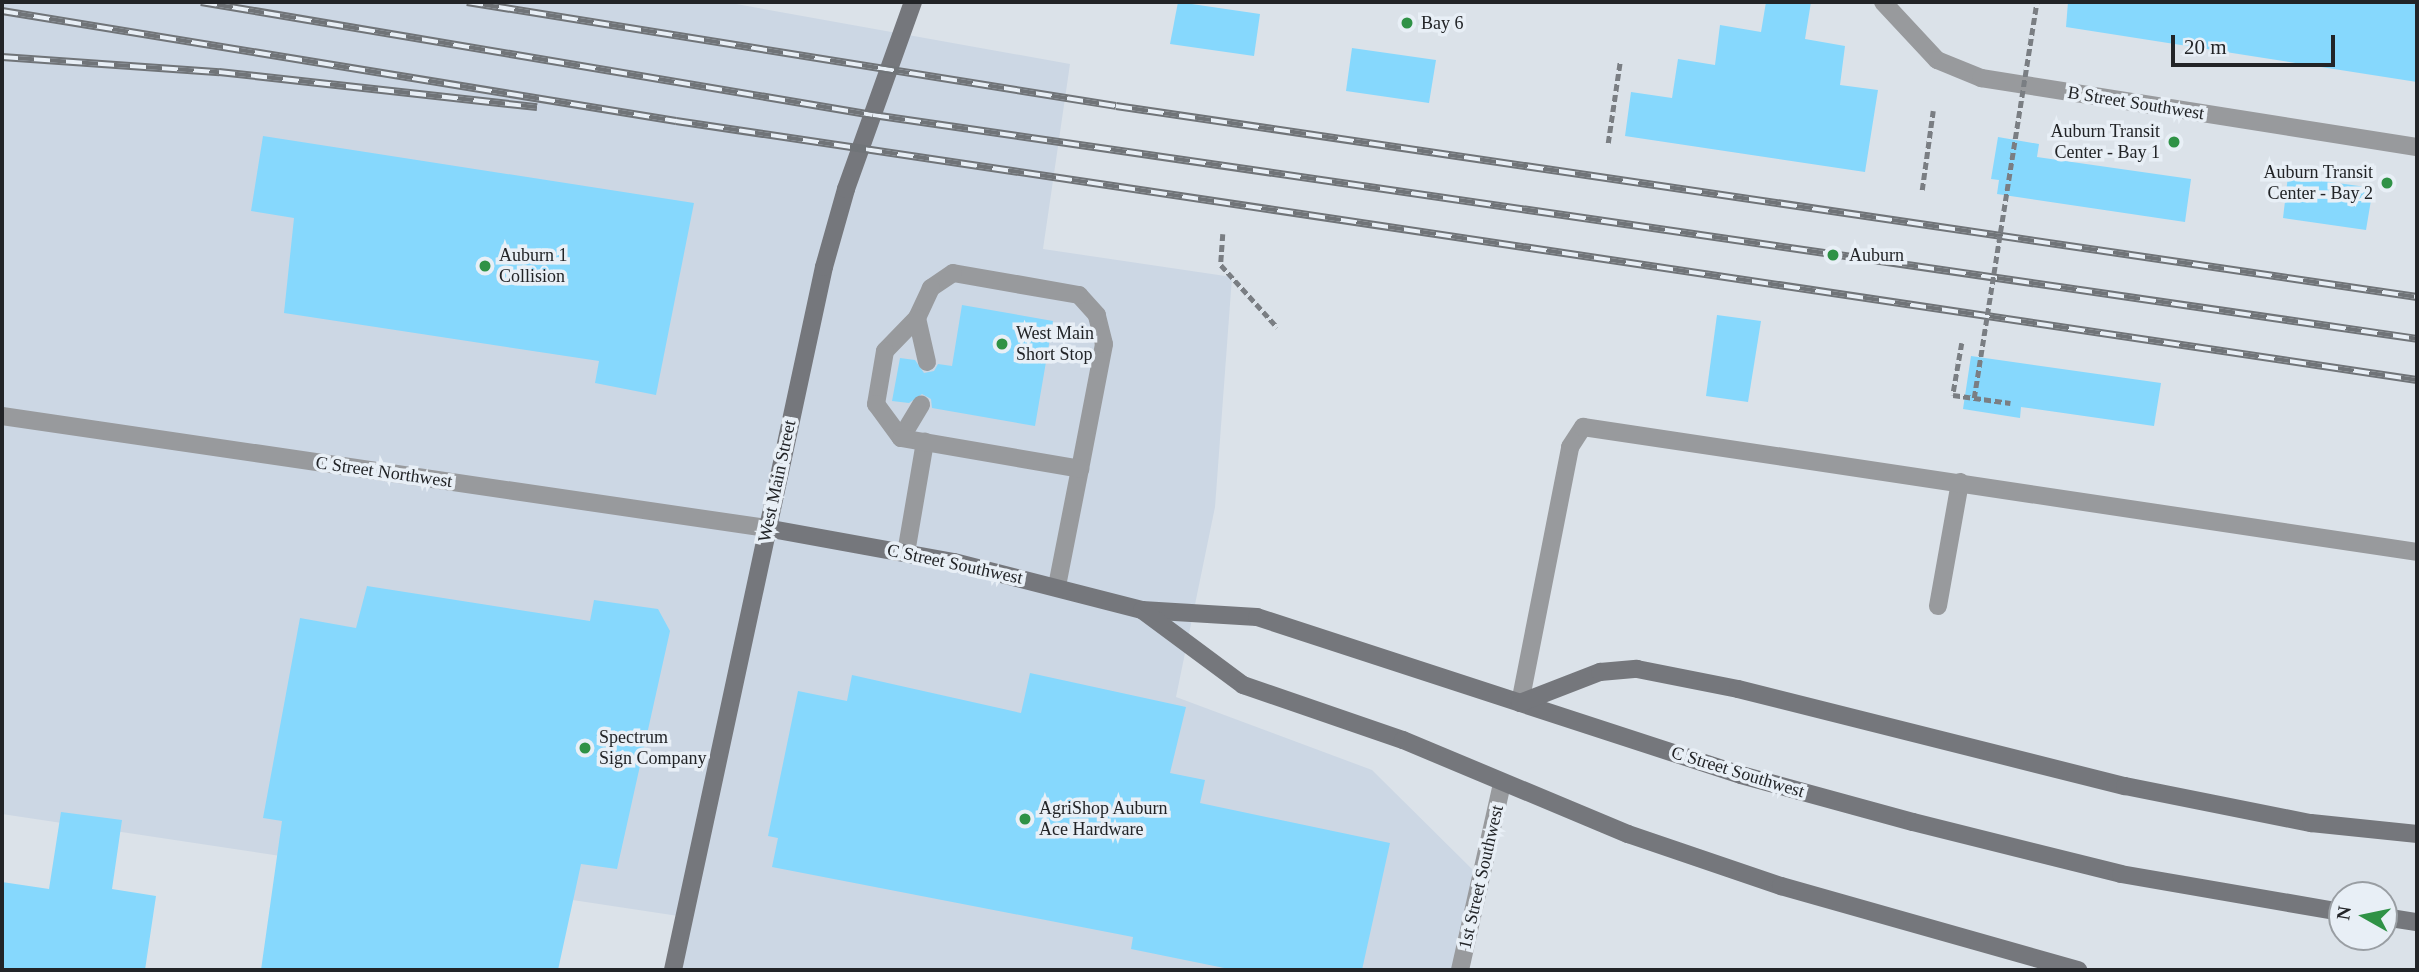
<!DOCTYPE html>
<style>
body{margin:0}
#map{position:relative;width:2419px;height:972px;overflow:hidden;background:#dbe2e9;font-family:Georgia,serif}
div>[style]{position:absolute}
.built>*{inset:0;background:#ccd7e4}
.building>*{inset:0;background:#86d8fd}
.path>*{height:4.5px;margin-top:-2.25px;transform-origin:0;background:repeating-linear-gradient(90deg,#7a7e83 0 7px,transparent 0 10.5px)}
.service>*{height:18px;margin:-9px;padding:0 9px;transform-origin:9px;border-radius:9px;background:#989a9d}
.minor>*{height:18px;margin:-9px;padding:0 9px;transform-origin:9px;border-radius:9px;background:#989a9d}
.tertiary>*{height:18px;margin:-9px;padding:0 9px;transform-origin:9px;border-radius:9px;background:#989a9d}
.secondary>*{height:18px;margin:-9px;padding:0 9px;transform-origin:9px;border-radius:9px;background:#75777c}
.rail>*{height:8px;margin-top:-4px;transform-origin:0;background:repeating-linear-gradient(90deg,#e8eff6 0 16px,#707478 0 32px);box-sizing:border-box;border-block:2px solid #707478}
.path-bridge>*{height:4.5px;margin-top:-2.25px;transform-origin:0;background:repeating-linear-gradient(90deg,#7a7e83 0 7px,transparent 0 10.5px)}
.dots>*{width:19px;height:19px;translate:-50% -50%;box-sizing:border-box;border:4px solid #e8eff6;border-radius:50%}
span{translate:-50% -50%;white-space:nowrap;text-align:center;line-height:1.15;-webkit-text-stroke:7px #e8eff6;paint-order:stroke}
.poi-label{font-size:18px;color:#222427}
.left{translate:0 -50%;text-align:left}
.right{translate:-100% -50%;text-align:right}
.street-label{font-size:18px;color:#222427}
.frame{position:absolute;inset:0;border:4px solid #222427;pointer-events:none}
.north{position:absolute;left:2328px;top:881px;width:70px;height:70px;box-sizing:border-box;background:#e8eff6;border:2px solid #999ea3;border-radius:50%;rotate:279deg;font-size:19px;font-weight:700;line-height:28px;text-align:center;color:#222427}
.north::after{content:'';display:block;margin:auto;width:24px;height:32px;background:#2f9246;clip-path:polygon(50% 0,100% 100%,50% 72%,0 100%)}
.scale{position:absolute;left:2171px;top:35px;width:164px;height:32px;box-sizing:border-box;border:4px solid #222427;border-top:0;padding-left:9px;font-size:21px;line-height:24px;white-space:nowrap;color:#222427;-webkit-text-stroke:5px #e8eff6;paint-order:stroke}
</style>
<div id="map">
<div class="built">
<div style="clip-path:polygon(2px 2px,725px 2px,1070px 64px,1043px 249px,1232px 277px,1215px 507px,1176px 697px,1372px 770px,1481px 878px,1460px 970px,673px 970px,685px 917px,2px 814px)"></div>
</div>
<div class="building">
<div style="clip-path:polygon(1178px 2px,1260px 14px,1254px 56px,1170px 44px)"></div>
<div style="clip-path:polygon(1766px 2px,1811px 2px,1805px 39px,1845px 46px,1840px 85px,1878px 90px,1865px 172px,1625px 136px,1631px 92px,1672px 98px,1678px 59px,1715px 65px,1720px 25px,1761px 32px)"></div>
<div style="clip-path:polygon(2068px 2px,2417px 2px,2417px 82px,2066px 27px)"></div>
<div style="clip-path:polygon(1352px 48px,1436px 60px,1429px 103px,1346px 91px)"></div>
<div style="clip-path:polygon(263px 136px,694px 203px,656px 395px,595px 383px,599px 361px,284px 313px,294px 218px,251px 211px)"></div>
<div style="clip-path:polygon(1998px 137px,2039px 144px,2037px 157px,2191px 179px,2185px 222px,1997px 194px,1999px 180px,1991px 179px)"></div>
<div style="clip-path:polygon(2288px 176px,2373px 188px,2366px 230px,2283px 218px)"></div>
<div style="clip-path:polygon(962px 305px,1053px 321px,1035px 426px,932px 408px,931px 399px,922px 394px,909px 403px,892px 401px,900px 358px,915px 360px,924px 373px,934px 371px,938px 364px,952px 366px)"></div>
<div style="clip-path:polygon(1717px 315px,1761px 321px,1748px 402px,1706px 396px)"></div>
<div style="clip-path:polygon(1971px 356px,2161px 383px,2154px 426px,2021px 407px,2020px 418px,1963px 409px)"></div>
<div style="clip-path:polygon(367px 586px,590px 621px,594px 600px,658px 609px,670px 631px,617px 869px,581px 864px,558px 970px,261px 970px,282px 821px,263px 818px,300px 618px,356px 628px)"></div>
<div style="clip-path:polygon(1030px 673px,1186px 707px,1170px 773px,1205px 780px,1200px 803px,1390px 843px,1362px 970px,1234px 970px,1131px 949px,1133px 937px,772px 867px,778px 838px,768px 836px,798px 691px,847px 701px,852px 675px,1021px 713px)"></div>
<div style="clip-path:polygon(61px 812px,122px 820px,112px 889px,156px 896px,145px 970px,2px 970px,2px 882px,49px 889px)"></div>
</div>
<div class="path">
<div style="left:1608px;top:143px;width:82px;rotate:-81.6deg"></div>
<div style="left:1922px;top:190px;width:80px;rotate:-82.1deg"></div>
<div style="left:1223px;top:234px;width:31px;rotate:94deg"></div>
<div style="left:1221px;top:265px;width:84px;rotate:47.9deg"></div>
<div style="left:1962px;top:343px;width:53px;rotate:99.8deg"></div>
<div style="left:1953px;top:395px;width:58px;rotate:8deg"></div>
</div>
<div class="service">
<div style="left:1883px;top:2px;width:79px;rotate:47deg"></div>
<div style="left:1937px;top:60px;width:48px;rotate:22.2deg"></div>
<div style="left:1981px;top:78px;width:441px;rotate:9deg"></div>
<div style="left:917px;top:318px;width:45px;rotate:77.2deg"></div>
<div style="left:901px;top:438px;width:39px;rotate:-59deg"></div>
<div style="left:906px;top:553px;width:113px;rotate:-80.3deg"></div>
<div style="left:1057px;top:586px;width:119px;rotate:-78.9deg"></div>
<div style="left:1080px;top:469px;width:127px;rotate:-79.1deg"></div>
<div style="left:1104px;top:344px;width:30px;rotate:-104deg"></div>
<div style="left:1097px;top:315px;width:27px;rotate:-132deg"></div>
<div style="left:1079px;top:295px;width:128px;rotate:-170.1deg"></div>
<div style="left:953px;top:273px;width:27px;rotate:146deg"></div>
<div style="left:931px;top:288px;width:33px;rotate:115deg"></div>
<div style="left:917px;top:318px;width:46px;rotate:134.1deg"></div>
<div style="left:885px;top:351px;width:54px;rotate:99.6deg"></div>
<div style="left:876px;top:404px;width:42px;rotate:53.7deg"></div>
<div style="left:901px;top:438px;width:182px;rotate:9.8deg"></div>
<div style="left:1938px;top:606px;width:126px;rotate:-79.9deg"></div>
<div style="left:1520px;top:703px;width:261px;rotate:-78.9deg"></div>
<div style="left:1570px;top:447px;width:24px;rotate:-57deg"></div>
<div style="left:1583px;top:427px;width:843px;rotate:8.52deg"></div>
</div>
<div class="minor">
<div style="left:1460px;top:970px;width:192px;rotate:-77.3deg"></div>
</div>
<div class="tertiary">
<div style="left:2px;top:416px;width:772px;rotate:8.34deg"></div>
</div>
<div class="secondary">
<div style="left:766px;top:528px;width:191px;rotate:10.3deg"></div>
<div style="left:954px;top:562px;width:194px;rotate:14.3deg"></div>
<div style="left:1142px;top:610px;width:115px;rotate:3.5deg"></div>
<div style="left:1257px;top:617px;width:509px;rotate:18.08deg"></div>
<div style="left:1741px;top:775px;width:178px;rotate:15.3deg"></div>
<div style="left:1913px;top:822px;width:214px;rotate:14deg"></div>
<div style="left:2121px;top:874px;width:224px;rotate:9.8deg"></div>
<div style="left:1142px;top:610px;width:126px;rotate:36.6deg"></div>
<div style="left:1243px;top:685px;width:169px;rotate:19deg"></div>
<div style="left:1403px;top:740px;width:244px;rotate:22.7deg"></div>
<div style="left:1628px;top:834px;width:162px;rotate:18.8deg"></div>
<div style="left:1781px;top:886px;width:309px;rotate:15.8deg"></div>
<div style="left:1520px;top:703px;width:86px;rotate:-21.2deg"></div>
<div style="left:1600px;top:672px;width:37px;rotate:-5deg"></div>
<div style="left:1637px;top:669px;width:103px;rotate:11.2deg"></div>
<div style="left:1738px;top:689px;width:399px;rotate:14.1deg"></div>
<div style="left:2125px;top:786px;width:190px;rotate:11.3deg"></div>
<div style="left:2311px;top:823px;width:107px;rotate:5.9deg"></div>
<div style="left:2384px;top:917px;width:33px;rotate:9deg"></div>
<div style="left:673px;top:970px;width:719px;rotate:-77.88deg"></div>
<div style="left:824px;top:267px;width:81px;rotate:-74.2deg"></div>
<div style="left:846px;top:189px;width:199px;rotate:-70.3deg"></div>
</div>
<div class="rail">
<div style="left:201px;top:2px;width:681px;rotate:9.55deg"></div>
<div style="left:873px;top:115px;width:1560px;rotate:8.25deg"></div>
<div style="left:467px;top:2px;width:657px;rotate:9.1deg"></div>
<div style="left:1116px;top:106px;width:1315px;rotate:8.35deg"></div>
<div style="left:2px;top:11px;width:683px;rotate:9.27deg"></div>
<div style="left:676px;top:121px;width:1760px;rotate:8.46deg"></div>
<div style="left:2px;top:57px;width:218px;rotate:4deg"></div>
<div style="left:219px;top:72px;width:320px;rotate:6.3deg"></div>
</div>
<div class="path-bridge">
<div style="left:1974px;top:398px;width:401px;rotate:-81deg"></div>
</div>
<div class="dots">
<div style="left:1407px;top:23px;background:#2f9246"></div>
<div style="left:2174px;top:142px;background:#2f9246"></div>
<div style="left:2387px;top:183px;background:#2f9246"></div>
<div style="left:1833px;top:255px;background:#2f9246"></div>
<div style="left:485px;top:266px;background:#2f9246"></div>
<div style="left:1002px;top:344px;background:#2f9246"></div>
<div style="left:585px;top:748px;background:#2f9246"></div>
<div style="left:1025px;top:819px;background:#2f9246"></div>
</div>
<div class="poi-label">
<span class="left" style="left:1421px;top:23px">Bay 6</span>
<span class="right" style="left:2160px;top:142px">Auburn Transit<br>Center - Bay 1</span>
<span class="right" style="left:2373px;top:183px">Auburn Transit<br>Center - Bay 2</span>
<span class="left" style="left:1849px;top:255px">Auburn</span>
<span class="left" style="left:499px;top:266px">Auburn 1<br>Collision</span>
<span class="left" style="left:1016px;top:344px">West Main<br>Short Stop</span>
<span class="left" style="left:599px;top:748px">Spectrum<br>Sign Company</span>
<span class="left" style="left:1039px;top:819px">AgriShop Auburn<br>Ace Hardware</span>
</div>
<div class="street-label">
<span style="left:2136px;top:103px;rotate:9deg">B Street Southwest</span>
<span style="left:384px;top:472px;rotate:8deg">C Street Northwest</span>
<span style="left:777px;top:481px;rotate:-78deg">West Main Street</span>
<span style="left:955px;top:564px;rotate:12deg">C Street Southwest</span>
<span style="left:1738px;top:772px;rotate:17deg">C Street Southwest</span>
<span style="left:1481px;top:877px;rotate:-77deg">1st Street Southwest</span>
</div>
<div class="frame"></div>
<div class="north">N</div>
<div class="scale">20 m</div>
</div>
